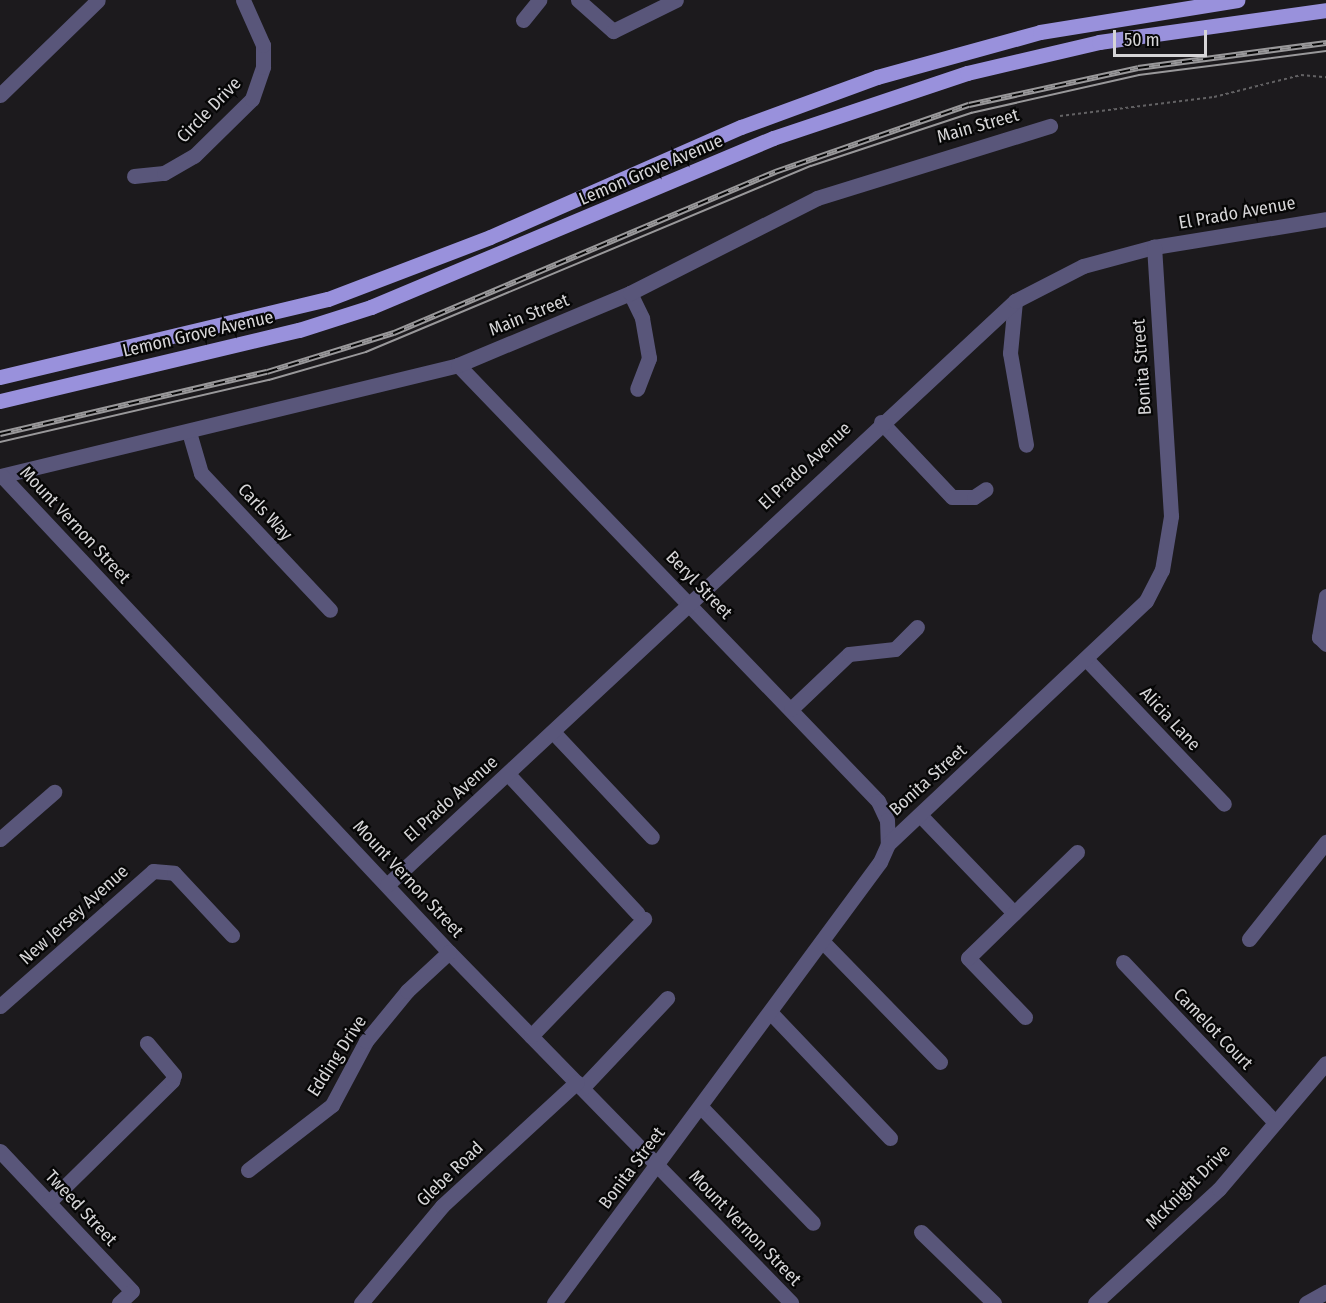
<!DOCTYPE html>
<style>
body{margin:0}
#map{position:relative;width:1326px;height:1303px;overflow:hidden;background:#1c1a1d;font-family:"Fira Sans Condensed",sans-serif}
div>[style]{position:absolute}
.path>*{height:2px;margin-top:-1px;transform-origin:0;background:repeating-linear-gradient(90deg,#626163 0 3px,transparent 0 6px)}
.minor>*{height:15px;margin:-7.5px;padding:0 7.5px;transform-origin:7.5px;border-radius:7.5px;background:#59567a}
.major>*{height:15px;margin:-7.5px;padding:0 7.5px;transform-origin:7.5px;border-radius:7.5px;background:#9991dc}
.tram>*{height:1.5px;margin:-0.75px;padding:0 0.75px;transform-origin:0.75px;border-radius:0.75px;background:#99989a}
.rail>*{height:6px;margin-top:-3px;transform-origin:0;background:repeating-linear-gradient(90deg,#060606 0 11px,#99989a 0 22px);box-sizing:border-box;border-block:2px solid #99989a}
span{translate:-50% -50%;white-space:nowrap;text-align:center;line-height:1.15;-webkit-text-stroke:4.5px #060606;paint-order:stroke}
.street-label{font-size:18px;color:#d6d5d7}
.scale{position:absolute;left:1113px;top:30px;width:94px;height:27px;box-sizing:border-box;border:3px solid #d6d5d7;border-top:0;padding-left:8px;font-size:18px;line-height:21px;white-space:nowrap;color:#d6d5d7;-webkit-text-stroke:4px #060606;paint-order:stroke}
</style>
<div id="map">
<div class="path">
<div style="left:1060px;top:116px;width:155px;rotate:-7deg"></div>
<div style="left:1214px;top:97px;width:90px;rotate:-14.2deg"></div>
<div style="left:1301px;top:75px;width:25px;rotate:5deg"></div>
<div style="left:963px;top:138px;width:5px;rotate:-68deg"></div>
<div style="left:965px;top:133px;width:48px;rotate:-13.2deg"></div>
</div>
<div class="minor">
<div style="left:578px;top:0;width:47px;rotate:41.5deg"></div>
<div style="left:613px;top:31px;width:70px;rotate:-26.2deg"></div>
<div style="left:523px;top:20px;width:26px;rotate:-51deg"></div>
<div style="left:0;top:95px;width:136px;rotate:-44.1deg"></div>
<div style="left:134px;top:176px;width:30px;rotate:-6deg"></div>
<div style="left:164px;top:173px;width:34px;rotate:-30deg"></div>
<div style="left:194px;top:156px;width:81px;rotate:-44.5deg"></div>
<div style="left:252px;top:99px;width:34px;rotate:-71deg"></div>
<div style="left:263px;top:67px;width:22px;rotate:-90deg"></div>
<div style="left:263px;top:45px;width:49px;rotate:-114deg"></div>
<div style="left:630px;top:293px;width:28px;rotate:64deg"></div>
<div style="left:642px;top:318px;width:41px;rotate:80.1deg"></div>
<div style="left:649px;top:358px;width:33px;rotate:111deg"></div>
<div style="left:1015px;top:301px;width:52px;rotate:95.5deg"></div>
<div style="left:1010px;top:353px;width:93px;rotate:80.1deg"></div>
<div style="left:458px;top:365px;width:605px;rotate:46.07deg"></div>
<div style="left:878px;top:801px;width:21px;rotate:65deg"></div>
<div style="left:887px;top:820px;width:24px;rotate:88deg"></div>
<div style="left:881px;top:422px;width:103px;rotate:46.6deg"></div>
<div style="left:952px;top:497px;width:22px"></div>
<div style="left:974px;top:497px;width:14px;rotate:-34deg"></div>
<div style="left:189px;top:432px;width:43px;rotate:73.7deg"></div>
<div style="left:201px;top:473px;width:188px;rotate:46.7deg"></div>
<div style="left:0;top:476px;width:471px;rotate:-13.6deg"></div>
<div style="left:458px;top:365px;width:186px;rotate:-22.7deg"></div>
<div style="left:630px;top:293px;width:210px;rotate:-26.9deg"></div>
<div style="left:817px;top:198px;width:244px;rotate:-17.2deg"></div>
<div style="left:2px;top:476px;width:653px;rotate:46.8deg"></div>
<div style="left:449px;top:952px;width:490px;rotate:45.7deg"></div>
<div style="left:1326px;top:596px;width:42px;rotate:99.7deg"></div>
<div style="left:1319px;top:637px;width:10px;rotate:45deg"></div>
<div style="left:1088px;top:661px;width:197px;rotate:46.4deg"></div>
<div style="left:791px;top:709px;width:80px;rotate:-43.5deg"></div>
<div style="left:849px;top:654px;width:46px;rotate:-6.2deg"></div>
<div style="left:895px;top:649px;width:31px;rotate:-45deg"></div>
<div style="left:553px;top:732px;width:144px;rotate:46.7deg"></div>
<div style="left:508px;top:774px;width:190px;rotate:47.1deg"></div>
<div style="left:920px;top:815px;width:136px;rotate:46.2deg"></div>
<div style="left:0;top:839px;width:72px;rotate:-41deg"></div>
<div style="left:387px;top:885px;width:858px;rotate:-42.92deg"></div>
<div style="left:1015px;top:301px;width:76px;rotate:-27.2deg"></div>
<div style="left:1083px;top:266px;width:73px;rotate:-15deg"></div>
<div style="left:1154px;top:247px;width:174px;rotate:-9.2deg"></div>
<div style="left:1249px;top:939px;width:124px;rotate:-51.6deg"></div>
<div style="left:822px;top:941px;width:169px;rotate:45.7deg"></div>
<div style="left:1123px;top:962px;width:221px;rotate:46.5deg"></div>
<div style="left:0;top:1006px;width:204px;rotate:-41.4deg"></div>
<div style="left:153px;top:871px;width:21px;rotate:5deg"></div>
<div style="left:174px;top:873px;width:85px;rotate:46.9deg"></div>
<div style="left:770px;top:1012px;width:174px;rotate:46.4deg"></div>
<div style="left:1025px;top:1017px;width:82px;rotate:-134deg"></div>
<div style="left:968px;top:958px;width:152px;rotate:-44.2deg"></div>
<div style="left:531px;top:1036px;width:163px;rotate:-46deg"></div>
<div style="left:582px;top:1088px;width:124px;rotate:-46.6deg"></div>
<div style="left:701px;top:1107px;width:161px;rotate:46deg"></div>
<div style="left:0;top:1151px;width:192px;rotate:46.7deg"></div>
<div style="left:132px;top:1291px;width:18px;rotate:137deg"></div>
<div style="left:248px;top:1170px;width:106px;rotate:-37.7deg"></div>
<div style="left:332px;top:1105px;width:72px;rotate:-62deg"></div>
<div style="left:366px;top:1041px;width:65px;rotate:-50.6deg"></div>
<div style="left:407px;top:991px;width:57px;rotate:-42.9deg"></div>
<div style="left:49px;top:1202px;width:173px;rotate:-44.5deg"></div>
<div style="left:172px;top:1081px;width:6px;rotate:-72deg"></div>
<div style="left:174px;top:1075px;width:42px;rotate:-130.2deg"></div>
<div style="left:921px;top:1232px;width:102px;rotate:44.2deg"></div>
<div style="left:361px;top:1303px;width:126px;rotate:-50.1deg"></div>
<div style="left:442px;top:1206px;width:183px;rotate:-42.6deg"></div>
<div style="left:554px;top:1303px;width:548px;rotate:-53.53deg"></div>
<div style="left:880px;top:862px;width:20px;rotate:-66deg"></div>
<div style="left:888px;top:844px;width:354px;rotate:-43.3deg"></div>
<div style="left:1146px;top:601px;width:35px;rotate:-63deg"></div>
<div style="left:1162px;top:570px;width:55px;rotate:-80.5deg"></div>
<div style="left:1171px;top:516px;width:270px;rotate:-93.6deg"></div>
<div style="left:1095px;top:1303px;width:168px;rotate:-42.6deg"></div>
<div style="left:1219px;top:1189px;width:165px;rotate:-49.7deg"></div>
<div style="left:1306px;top:1303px;width:23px;rotate:-29deg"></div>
</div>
<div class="major">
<div style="left:0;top:377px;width:337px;rotate:-13.4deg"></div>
<div style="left:328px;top:299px;width:173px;rotate:-20.9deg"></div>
<div style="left:490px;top:237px;width:274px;rotate:-23.7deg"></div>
<div style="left:741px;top:127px;width:145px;rotate:-20.2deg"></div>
<div style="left:877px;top:77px;width:169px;rotate:-15.4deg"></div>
<div style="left:1040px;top:32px;width:200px;rotate:-9.2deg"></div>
<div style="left:0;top:401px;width:307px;rotate:-13.4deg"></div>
<div style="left:299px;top:330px;width:76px;rotate:-17.7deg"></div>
<div style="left:371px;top:307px;width:436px;rotate:-22.8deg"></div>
<div style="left:773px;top:138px;width:205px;rotate:-18.5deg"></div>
<div style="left:967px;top:73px;width:136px;rotate:-13.2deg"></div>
<div style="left:1099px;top:42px;width:229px;rotate:-8deg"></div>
</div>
<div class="tram">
<div style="left:0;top:442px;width:276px;rotate:-13deg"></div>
<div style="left:269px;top:380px;width:101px;rotate:-16.1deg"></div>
<div style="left:366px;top:352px;width:482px;rotate:-22.7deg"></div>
<div style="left:811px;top:166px;width:169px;rotate:-18.3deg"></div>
<div style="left:971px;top:113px;width:172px;rotate:-12.7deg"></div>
<div style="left:1139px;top:75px;width:189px;rotate:-7.3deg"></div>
</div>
<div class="rail">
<div style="left:0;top:434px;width:274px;rotate:-13.1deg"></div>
<div style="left:267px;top:372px;width:133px;rotate:-17.1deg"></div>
<div style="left:394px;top:333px;width:414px;rotate:-22.9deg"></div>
<div style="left:775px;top:172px;width:205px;rotate:-19.1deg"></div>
<div style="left:969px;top:105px;width:173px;rotate:-12.3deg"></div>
<div style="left:1138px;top:68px;width:190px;rotate:-7.6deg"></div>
</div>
<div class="street-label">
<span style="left:209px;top:110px;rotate:-46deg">Circle Drive</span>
<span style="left:978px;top:126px;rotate:-16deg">Main Street</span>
<span style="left:651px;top:170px;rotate:-23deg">Lemon Grove Avenue</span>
<span style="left:1237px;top:213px;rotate:-10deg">El Prado Avenue</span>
<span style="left:529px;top:315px;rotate:-22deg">Main Street</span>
<span style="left:198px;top:334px;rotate:-13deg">Lemon Grove Avenue</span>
<span style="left:1142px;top:367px;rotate:-94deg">Bonita Street</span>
<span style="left:805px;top:466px;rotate:-43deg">El Prado Avenue</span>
<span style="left:265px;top:512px;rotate:47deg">Carls Way</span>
<span style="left:75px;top:525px;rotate:47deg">Mount Vernon Street</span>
<span style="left:699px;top:585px;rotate:46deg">Beryl Street</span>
<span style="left:1170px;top:719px;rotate:47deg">Alicia Lane</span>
<span style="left:928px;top:780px;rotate:-42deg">Bonita Street</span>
<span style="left:451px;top:799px;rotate:-42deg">El Prado Avenue</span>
<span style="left:408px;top:879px;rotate:47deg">Mount Vernon Street</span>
<span style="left:74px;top:915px;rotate:-42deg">New Jersey Avenue</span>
<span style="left:1213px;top:1029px;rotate:46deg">Camelot Court</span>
<span style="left:337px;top:1056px;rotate:-57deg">Edding Drive</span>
<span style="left:632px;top:1168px;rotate:-53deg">Bonita Street</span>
<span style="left:450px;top:1174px;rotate:-44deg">Glebe Road</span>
<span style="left:1188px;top:1187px;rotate:-45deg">McKnight Drive</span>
<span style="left:81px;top:1208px;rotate:47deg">Tweed Street</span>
<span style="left:745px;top:1228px;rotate:46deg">Mount Vernon Street</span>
</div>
<div class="scale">50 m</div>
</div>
